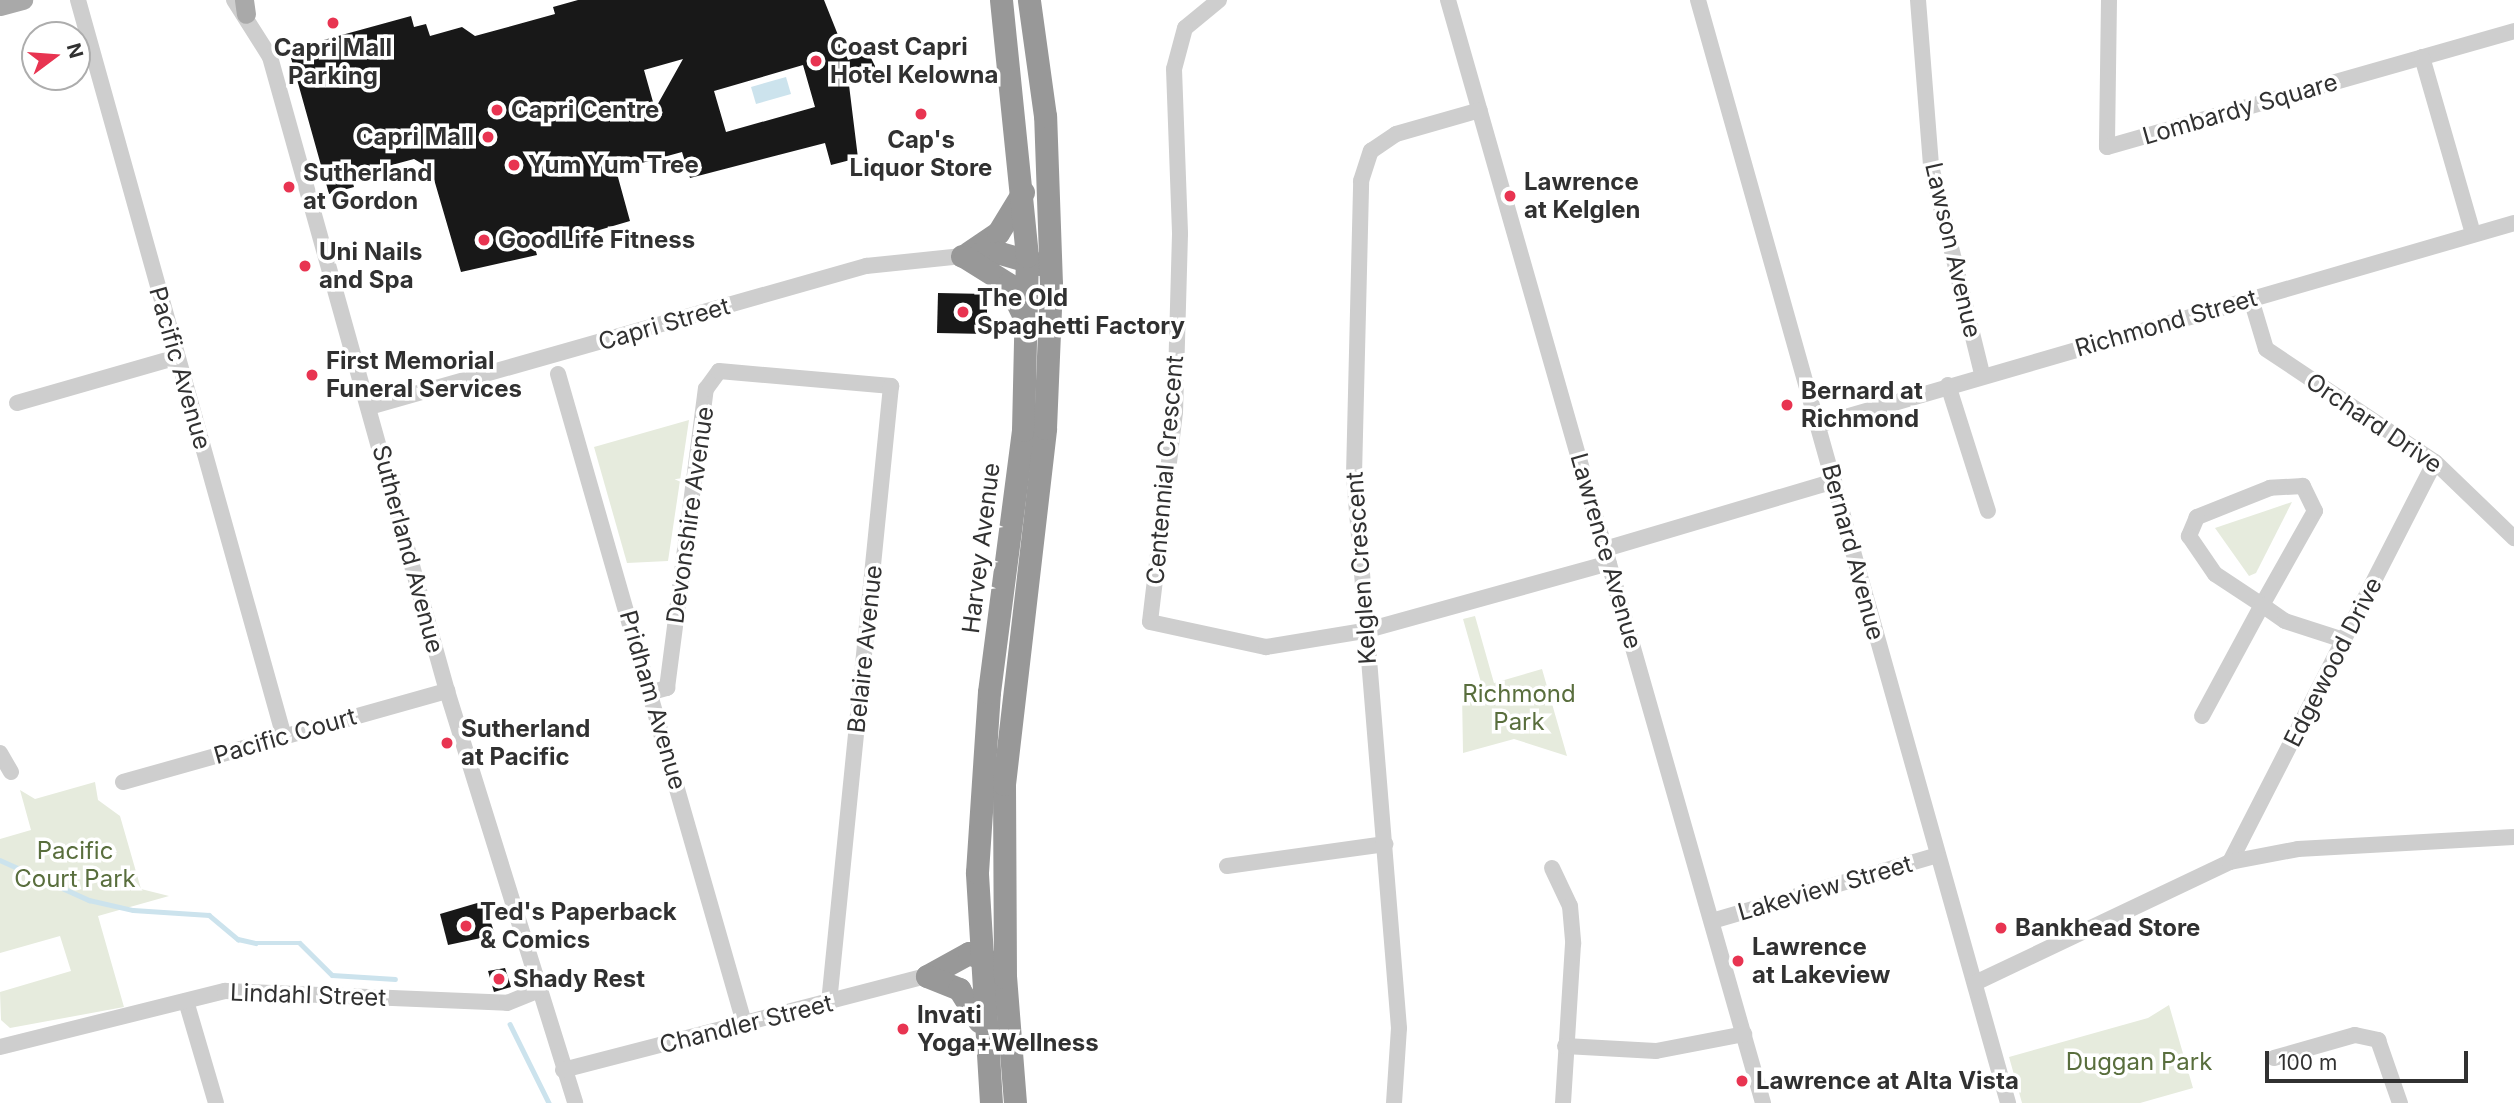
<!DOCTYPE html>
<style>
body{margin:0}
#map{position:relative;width:2514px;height:1103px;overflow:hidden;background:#fff;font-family:Inter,sans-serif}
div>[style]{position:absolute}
.green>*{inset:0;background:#e6ebdd}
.water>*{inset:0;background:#cce3ed}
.stream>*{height:4.5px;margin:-2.25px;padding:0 2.25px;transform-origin:2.25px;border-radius:2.25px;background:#cce3ed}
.building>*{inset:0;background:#181818}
.minor>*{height:16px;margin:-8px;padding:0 8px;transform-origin:8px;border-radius:8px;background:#cecece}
.major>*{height:19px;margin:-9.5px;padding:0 9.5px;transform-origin:9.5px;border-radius:9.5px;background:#a9a9a9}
.highway>*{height:23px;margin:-11.5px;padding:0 11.5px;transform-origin:11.5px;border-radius:11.5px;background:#989898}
.dots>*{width:19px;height:19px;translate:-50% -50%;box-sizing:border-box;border:4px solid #fff;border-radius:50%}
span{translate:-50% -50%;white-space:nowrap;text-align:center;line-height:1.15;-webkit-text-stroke:7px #fff;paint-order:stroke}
.poi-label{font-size:24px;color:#313131;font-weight:700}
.left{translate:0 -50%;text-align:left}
.right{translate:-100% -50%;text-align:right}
.street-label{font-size:24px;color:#313131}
.park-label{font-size:24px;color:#596e3d}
.north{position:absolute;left:21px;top:21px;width:70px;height:70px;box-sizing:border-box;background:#fff;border:2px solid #adadad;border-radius:50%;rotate:74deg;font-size:19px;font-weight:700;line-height:28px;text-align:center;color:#313131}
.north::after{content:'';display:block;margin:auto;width:24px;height:32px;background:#e83451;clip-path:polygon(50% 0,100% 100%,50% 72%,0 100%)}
.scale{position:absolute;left:2265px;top:1051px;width:203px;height:32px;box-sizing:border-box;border:4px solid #313131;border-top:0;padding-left:9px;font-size:21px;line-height:24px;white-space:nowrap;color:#313131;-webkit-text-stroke:5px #fff;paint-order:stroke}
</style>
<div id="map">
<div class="green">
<div style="clip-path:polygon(689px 420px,668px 561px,627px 563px,594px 447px)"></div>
<div style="clip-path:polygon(2292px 502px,2256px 573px,2249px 576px,2215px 528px)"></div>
<div style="clip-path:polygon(1475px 616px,1494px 683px,1542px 669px,1567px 756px,1514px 739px,1463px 753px,1462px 692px,1482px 686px,1463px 619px)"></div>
<div style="clip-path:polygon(95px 782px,98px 800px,120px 816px,141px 889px,169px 896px,98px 916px,124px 1007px,10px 1028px,1px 1020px,0 992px,71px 971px,60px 936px,0 953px,0 839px,31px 830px,20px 790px,35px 799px)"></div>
<div style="clip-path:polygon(2169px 1005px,2193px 1088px,2140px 1103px,2022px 1103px,2009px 1057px,2148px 1018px)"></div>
</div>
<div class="water">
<div style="clip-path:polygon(786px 77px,791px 94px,756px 104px,751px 87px)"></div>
</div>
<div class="stream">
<div style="left:0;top:860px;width:98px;rotate:24.2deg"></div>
<div style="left:89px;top:900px;width:45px;rotate:12.8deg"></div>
<div style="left:133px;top:910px;width:76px;rotate:3.8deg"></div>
<div style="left:209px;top:915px;width:38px;rotate:40deg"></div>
<div style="left:238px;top:939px;width:18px;rotate:13deg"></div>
<div style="left:256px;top:943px;width:44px"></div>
<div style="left:300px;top:943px;width:45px;rotate:45deg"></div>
<div style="left:332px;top:975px;width:63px;rotate:3.6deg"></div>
<div style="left:510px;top:1024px;width:88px;rotate:63.7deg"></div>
</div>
<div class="building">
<div style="clip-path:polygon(evenodd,578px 0,824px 0,848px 60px,869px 54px,875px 66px,875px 78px,849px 85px,858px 158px,831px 165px,825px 143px,690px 178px,682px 152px,616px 170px,630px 221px,596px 231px,598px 236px,535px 248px,537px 255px,461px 272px,431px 169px,414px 159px,351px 176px,354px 187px,329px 194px,291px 58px,311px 52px,309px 44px,411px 16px,414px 27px,426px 24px,430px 36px,462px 27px,475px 36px,555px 14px,553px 7px,578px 0,683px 59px,655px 109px,644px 70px,683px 59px,578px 0,803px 65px,815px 107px,726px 132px,714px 91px,803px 65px)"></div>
<div style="clip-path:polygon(938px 293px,987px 294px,987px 334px,937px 333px)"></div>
<div style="clip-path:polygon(484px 901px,495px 935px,448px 945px,440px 914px)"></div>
<div style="clip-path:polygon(505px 968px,511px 987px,494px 992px,488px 971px)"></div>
</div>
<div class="minor">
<div style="left:78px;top:0;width:765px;rotate:74.38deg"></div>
<div style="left:234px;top:0;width:67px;rotate:57.7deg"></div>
<div style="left:270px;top:57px;width:658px;rotate:74.4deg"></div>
<div style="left:447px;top:691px;width:431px;rotate:72.7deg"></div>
<div style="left:1219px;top:0;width:44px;rotate:140.5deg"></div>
<div style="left:1185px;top:28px;width:42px;rotate:105deg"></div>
<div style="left:1174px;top:69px;width:165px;rotate:87.9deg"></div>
<div style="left:1180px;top:234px;width:178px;rotate:91.6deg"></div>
<div style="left:1175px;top:412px;width:211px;rotate:96.8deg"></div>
<div style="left:1150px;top:622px;width:119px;rotate:12.2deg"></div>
<div style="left:1266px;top:647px;width:99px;rotate:-9.3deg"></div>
<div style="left:1364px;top:631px;width:254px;rotate:-15.5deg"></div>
<div style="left:1448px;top:0;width:1147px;rotate:74.06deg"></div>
<div style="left:1698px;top:0;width:1146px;rotate:74.3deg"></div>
<div style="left:1918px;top:0;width:167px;rotate:85.5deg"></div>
<div style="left:1931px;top:166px;width:214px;rotate:76.2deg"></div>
<div style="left:2109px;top:0;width:147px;rotate:90.8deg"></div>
<div style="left:2107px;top:147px;width:423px;rotate:-15.9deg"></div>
<div style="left:2422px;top:57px;width:184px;rotate:73.9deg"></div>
<div style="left:2251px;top:299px;width:52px;rotate:73.3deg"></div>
<div style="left:2266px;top:349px;width:203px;rotate:33.8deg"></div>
<div style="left:2435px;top:462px;width:110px;rotate:43.9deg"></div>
<div style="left:558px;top:374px;width:678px;rotate:74deg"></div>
<div style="left:1948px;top:385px;width:132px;rotate:72.4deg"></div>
<div style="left:17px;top:403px;width:166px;rotate:-16deg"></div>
<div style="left:369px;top:407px;width:517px;rotate:-15.84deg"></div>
<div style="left:866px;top:266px;width:97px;rotate:-5.9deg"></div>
<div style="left:1818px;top:425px;width:725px;rotate:-16.18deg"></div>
<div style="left:1605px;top:549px;width:239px;rotate:-16.5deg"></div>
<div style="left:652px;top:692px;width:16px;rotate:-15deg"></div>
<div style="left:667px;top:688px;width:302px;rotate:-82.6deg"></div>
<div style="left:706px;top:389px;width:22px;rotate:-54deg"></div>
<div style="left:719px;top:371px;width:173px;rotate:5deg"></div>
<div style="left:891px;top:386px;width:620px;rotate:95.74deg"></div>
<div style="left:2202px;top:716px;width:126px;rotate:-61.6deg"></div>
<div style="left:2262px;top:605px;width:108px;rotate:-60.6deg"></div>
<div style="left:2315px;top:511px;width:28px;rotate:-116deg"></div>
<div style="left:2303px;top:486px;width:33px;rotate:177deg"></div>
<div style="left:2270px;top:488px;width:79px;rotate:158.3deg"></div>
<div style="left:2197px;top:517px;width:21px;rotate:113deg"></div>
<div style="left:2189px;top:536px;width:46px;rotate:55.6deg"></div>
<div style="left:2215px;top:574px;width:56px;rotate:33.4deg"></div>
<div style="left:2262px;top:605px;width:28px;rotate:35deg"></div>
<div style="left:2285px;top:621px;width:62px;rotate:17.9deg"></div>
<div style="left:0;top:753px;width:22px;rotate:60deg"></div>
<div style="left:123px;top:782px;width:337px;rotate:-15.7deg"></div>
<div style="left:2230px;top:862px;width:449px;rotate:-62.9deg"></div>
<div style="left:1227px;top:866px;width:160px;rotate:-7.9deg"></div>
<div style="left:1552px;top:868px;width:42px;rotate:64.7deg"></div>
<div style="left:1570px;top:906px;width:38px;rotate:85deg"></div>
<div style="left:1573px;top:944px;width:159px;rotate:93.6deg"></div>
<div style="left:1712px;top:921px;width:234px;rotate:-16.3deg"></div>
<div style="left:1975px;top:983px;width:282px;rotate:-25.4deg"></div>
<div style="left:2230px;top:862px;width:69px;rotate:-10.8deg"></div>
<div style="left:2298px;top:849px;width:216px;rotate:-3.2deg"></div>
<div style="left:186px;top:1001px;width:106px;rotate:73.6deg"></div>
<div style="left:1565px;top:1046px;width:91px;rotate:3.1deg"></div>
<div style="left:1656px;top:1051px;width:90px;rotate:-10.9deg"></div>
<div style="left:0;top:1047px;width:232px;rotate:-14deg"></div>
<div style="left:225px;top:991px;width:282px;rotate:2.4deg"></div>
<div style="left:507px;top:1003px;width:32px;rotate:-22deg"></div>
<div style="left:2274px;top:1058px;width:84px;rotate:-15.9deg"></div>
<div style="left:2355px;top:1035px;width:24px;rotate:12deg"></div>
<div style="left:2378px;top:1040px;width:67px;rotate:70.8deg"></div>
<div style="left:563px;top:1070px;width:376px;rotate:-14.5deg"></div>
<div style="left:1394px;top:1103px;width:75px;rotate:-86.2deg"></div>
<div style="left:1399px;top:1028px;width:555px;rotate:-94.65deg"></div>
<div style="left:1354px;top:475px;width:294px;rotate:-88.6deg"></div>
<div style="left:1361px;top:181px;width:32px;rotate:-72deg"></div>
<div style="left:1371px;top:151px;width:30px;rotate:-34deg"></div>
<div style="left:1396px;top:134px;width:87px;rotate:-15.9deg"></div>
</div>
<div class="major">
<div style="left:244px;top:0;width:14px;rotate:82deg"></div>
<div style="left:0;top:6px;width:24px;rotate:-15deg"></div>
</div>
<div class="highway">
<div style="left:968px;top:253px;width:36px;rotate:-34deg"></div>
<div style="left:998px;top:233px;width:48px;rotate:-58.6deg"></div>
<div style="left:962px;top:256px;width:38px;rotate:-5deg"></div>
<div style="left:1000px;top:253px;width:40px;rotate:16deg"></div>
<div style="left:965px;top:257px;width:51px;rotate:32.1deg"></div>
<div style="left:1008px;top:284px;width:37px;rotate:64deg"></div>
<div style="left:927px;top:976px;width:48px;rotate:-28.7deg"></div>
<div style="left:969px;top:953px;width:22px;rotate:22deg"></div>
<div style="left:927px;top:976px;width:35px;rotate:22deg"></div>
<div style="left:959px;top:989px;width:38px;rotate:58deg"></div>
<div style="left:991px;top:1103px;width:231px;rotate:-93.5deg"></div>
<div style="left:977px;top:872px;width:180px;rotate:-86.2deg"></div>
<div style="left:989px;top:692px;width:264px;rotate:-82.6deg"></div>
<div style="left:1023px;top:430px;width:174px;rotate:-88.7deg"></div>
<div style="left:1027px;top:256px;width:257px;rotate:-95.8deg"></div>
<div style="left:1015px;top:1103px;width:126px;rotate:-94.5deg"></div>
<div style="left:1005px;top:977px;width:193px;rotate:-90.3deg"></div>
<div style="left:1004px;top:784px;width:358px;rotate:-83.4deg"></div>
<div style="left:1045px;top:428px;width:144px;rotate:-87.6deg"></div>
<div style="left:1051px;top:284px;width:168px;rotate:-92deg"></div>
<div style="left:1045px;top:116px;width:117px;rotate:-97.9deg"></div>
</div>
<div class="dots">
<div style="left:333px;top:23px;background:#e83451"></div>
<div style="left:816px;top:61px;background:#e83451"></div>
<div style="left:497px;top:110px;background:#e83451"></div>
<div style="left:921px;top:114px;background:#e83451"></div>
<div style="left:488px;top:137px;background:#e83451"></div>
<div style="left:514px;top:165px;background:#e83451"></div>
<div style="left:289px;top:187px;background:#e83451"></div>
<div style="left:1510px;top:196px;background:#e83451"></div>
<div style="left:484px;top:240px;background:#e83451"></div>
<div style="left:305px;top:266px;background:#e83451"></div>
<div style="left:963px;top:312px;background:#e83451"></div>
<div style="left:312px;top:375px;background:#e83451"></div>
<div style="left:1787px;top:405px;background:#e83451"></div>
<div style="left:447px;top:743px;background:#e83451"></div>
<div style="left:466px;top:926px;background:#e83451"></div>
<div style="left:2001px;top:928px;background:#e83451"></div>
<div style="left:1738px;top:961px;background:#e83451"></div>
<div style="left:499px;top:979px;background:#e83451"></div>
<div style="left:903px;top:1029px;background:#e83451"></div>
<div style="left:1742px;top:1081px;background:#e83451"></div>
</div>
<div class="poi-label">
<span class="left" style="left:830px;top:61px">Coast Capri<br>Hotel Kelowna</span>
<span style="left:333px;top:62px">Capri Mall<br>Parking</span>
<span class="left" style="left:511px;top:110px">Capri Centre</span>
<span class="right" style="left:474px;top:137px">Capri Mall</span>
<span style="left:921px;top:154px">Cap's<br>Liquor Store</span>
<span class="left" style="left:528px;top:165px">Yum Yum Tree</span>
<span class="left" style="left:303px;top:187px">Sutherland<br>at Gordon</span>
<span class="left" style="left:1524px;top:196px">Lawrence<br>at Kelglen</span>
<span class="left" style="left:498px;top:240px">GoodLife Fitness</span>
<span class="left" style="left:319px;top:266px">Uni Nails<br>and Spa</span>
<span class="left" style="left:977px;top:312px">The Old<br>Spaghetti Factory</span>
<span class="left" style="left:326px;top:375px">First Memorial<br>Funeral Services</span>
<span class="left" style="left:1801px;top:405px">Bernard at<br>Richmond</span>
<span class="left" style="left:461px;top:743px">Sutherland<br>at Pacific</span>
<span class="left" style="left:480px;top:926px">Ted's Paperback<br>&amp; Comics</span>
<span class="left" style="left:2015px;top:928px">Bankhead Store</span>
<span class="left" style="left:1752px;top:961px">Lawrence<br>at Lakeview</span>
<span class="left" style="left:513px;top:979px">Shady Rest</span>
<span class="left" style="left:917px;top:1029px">Invati<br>Yoga+Wellness</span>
<span class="left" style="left:1756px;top:1081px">Lawrence at Alta Vista</span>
</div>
<div class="street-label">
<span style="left:2240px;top:109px;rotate:-16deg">Lombardy Square</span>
<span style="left:1953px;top:250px;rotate:77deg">Lawson Avenue</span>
<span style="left:2166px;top:323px;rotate:-16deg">Richmond Street</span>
<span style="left:664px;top:324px;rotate:-16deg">Capri Street</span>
<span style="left:180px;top:368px;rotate:74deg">Pacific Avenue</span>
<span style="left:2374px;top:423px;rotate:34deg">Orchard Drive</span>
<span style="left:1165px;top:470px;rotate:-85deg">Centennial Crescent</span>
<span style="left:690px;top:515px;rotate:-82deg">Devonshire Avenue</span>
<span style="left:981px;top:548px;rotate:-83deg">Harvey Avenue</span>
<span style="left:408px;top:549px;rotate:75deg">Sutherland Avenue</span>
<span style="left:1606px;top:551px;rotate:74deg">Lawrence Avenue</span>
<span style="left:1853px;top:552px;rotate:75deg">Bernard Avenue</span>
<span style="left:1361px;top:568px;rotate:-94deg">Kelglen Crescent</span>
<span style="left:865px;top:649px;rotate:-84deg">Belaire Avenue</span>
<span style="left:2333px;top:662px;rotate:-63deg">Edgewood Drive</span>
<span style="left:653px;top:700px;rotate:74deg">Pridham Avenue</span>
<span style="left:285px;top:736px;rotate:-16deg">Pacific Court</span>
<span style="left:1825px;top:888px;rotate:-16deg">Lakeview Street</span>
<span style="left:308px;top:995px;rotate:2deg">Lindahl Street</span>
<span style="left:746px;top:1024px;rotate:-14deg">Chandler Street</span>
</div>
<div class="park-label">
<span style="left:1519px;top:708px">Richmond<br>Park</span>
<span style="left:75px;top:865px">Pacific<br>Court Park</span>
<span style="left:2139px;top:1062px">Duggan Park</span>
</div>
<div class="north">N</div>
<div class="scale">100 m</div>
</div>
